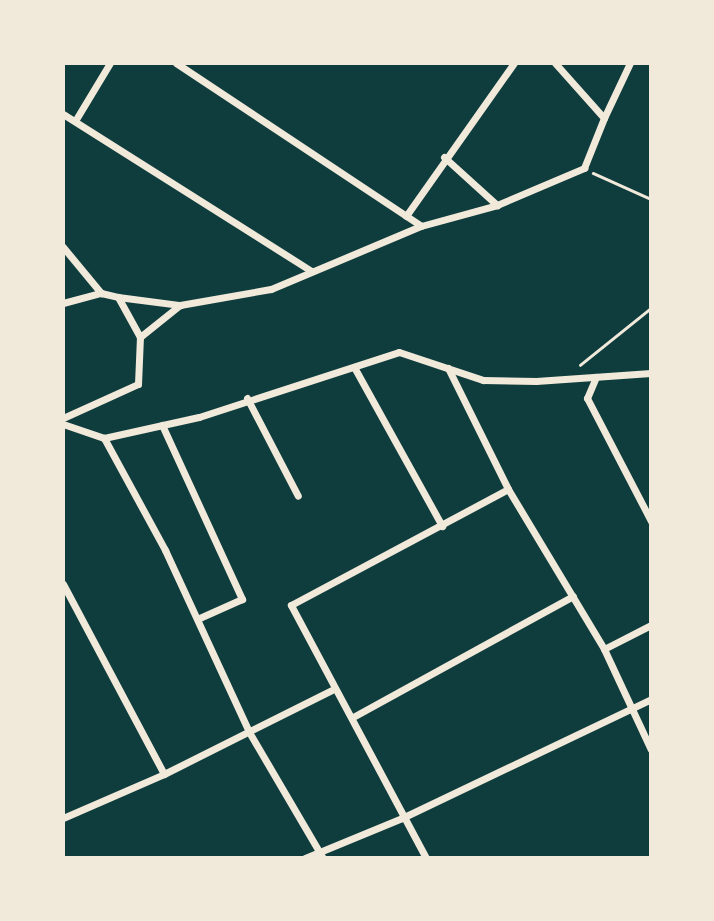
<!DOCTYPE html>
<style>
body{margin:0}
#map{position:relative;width:714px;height:921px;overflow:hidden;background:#0f3d3e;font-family:Lato,sans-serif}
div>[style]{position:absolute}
.path>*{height:2.5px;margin:-1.25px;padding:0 1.25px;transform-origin:1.25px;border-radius:1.25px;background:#f1e9da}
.minor>*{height:7px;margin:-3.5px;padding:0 3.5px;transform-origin:3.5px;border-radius:3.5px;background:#f1e9da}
span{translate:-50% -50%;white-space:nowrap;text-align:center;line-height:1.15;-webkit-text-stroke:5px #f1e9da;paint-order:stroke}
.frame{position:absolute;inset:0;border:65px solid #f1e9da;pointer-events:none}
</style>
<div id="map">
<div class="path">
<div style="left:593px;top:173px;width:64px;rotate:24.1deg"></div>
<div style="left:580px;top:365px;width:91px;rotate:-38.8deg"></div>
</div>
<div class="minor">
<div style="left:176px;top:63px;width:294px;rotate:33.6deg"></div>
<div style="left:63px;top:114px;width:294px;rotate:32.3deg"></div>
<div style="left:604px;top:118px;width:61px;rotate:-64.7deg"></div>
<div style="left:75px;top:121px;width:68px;rotate:-58.9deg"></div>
<div style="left:444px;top:157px;width:72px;rotate:42.2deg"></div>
<div style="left:406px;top:216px;width:187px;rotate:-54.8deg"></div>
<div style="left:63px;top:247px;width:60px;rotate:50.4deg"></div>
<div style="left:118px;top:297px;width:63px;rotate:7.4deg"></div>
<div style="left:63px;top:303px;width:39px;rotate:-15deg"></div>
<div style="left:101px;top:293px;width:17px;rotate:13deg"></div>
<div style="left:118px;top:297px;width:46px;rotate:61.2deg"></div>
<div style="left:354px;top:367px;width:182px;rotate:61deg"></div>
<div style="left:448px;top:368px;width:135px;rotate:63.6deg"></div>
<div style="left:508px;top:489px;width:187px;rotate:59deg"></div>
<div style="left:604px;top:649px;width:111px;rotate:65deg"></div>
<div style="left:596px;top:377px;width:23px;rotate:113deg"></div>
<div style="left:587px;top:398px;width:139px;rotate:62.5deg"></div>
<div style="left:247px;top:398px;width:110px;rotate:62.5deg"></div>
<div style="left:63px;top:418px;width:82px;rotate:-24.4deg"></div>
<div style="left:138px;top:384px;width:47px;rotate:-87.6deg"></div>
<div style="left:140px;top:337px;width:51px;rotate:-38.7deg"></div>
<div style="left:180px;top:305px;width:92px;rotate:-10deg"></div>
<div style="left:271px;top:289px;width:163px;rotate:-22.8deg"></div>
<div style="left:421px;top:226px;width:79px;rotate:-15.4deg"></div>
<div style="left:497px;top:205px;width:95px;rotate:-23deg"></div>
<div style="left:584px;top:168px;width:54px;rotate:-68.2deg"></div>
<div style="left:604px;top:118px;width:74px;rotate:-131.7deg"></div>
<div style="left:63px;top:424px;width:43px;rotate:18.9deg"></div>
<div style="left:104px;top:438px;width:97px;rotate:-12.5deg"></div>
<div style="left:199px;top:417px;width:210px;rotate:-18deg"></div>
<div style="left:399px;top:352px;width:89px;rotate:18.4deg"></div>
<div style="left:483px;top:380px;width:53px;rotate:1.1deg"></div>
<div style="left:536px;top:381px;width:115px;rotate:-4deg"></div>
<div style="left:162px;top:425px;width:192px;rotate:65.3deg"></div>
<div style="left:242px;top:599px;width:49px;rotate:156deg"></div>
<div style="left:104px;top:438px;width:128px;rotate:61.4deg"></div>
<div style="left:165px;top:550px;width:200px;rotate:65.2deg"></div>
<div style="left:249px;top:732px;width:146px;rotate:59.6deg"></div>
<div style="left:63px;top:584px;width:215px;rotate:62deg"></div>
<div style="left:604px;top:649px;width:53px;rotate:-27.1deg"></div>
<div style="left:353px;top:717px;width:251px;rotate:-28.8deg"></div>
<div style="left:63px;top:818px;width:110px;rotate:-23.5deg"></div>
<div style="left:164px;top:774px;width:188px;rotate:-26.6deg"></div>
<div style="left:305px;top:858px;width:105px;rotate:-22.4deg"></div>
<div style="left:402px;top:818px;width:276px;rotate:-25.5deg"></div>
<div style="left:426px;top:858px;width:287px;rotate:-118.1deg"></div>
<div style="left:291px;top:605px;width:246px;rotate:-28.1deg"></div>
</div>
<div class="frame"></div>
</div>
